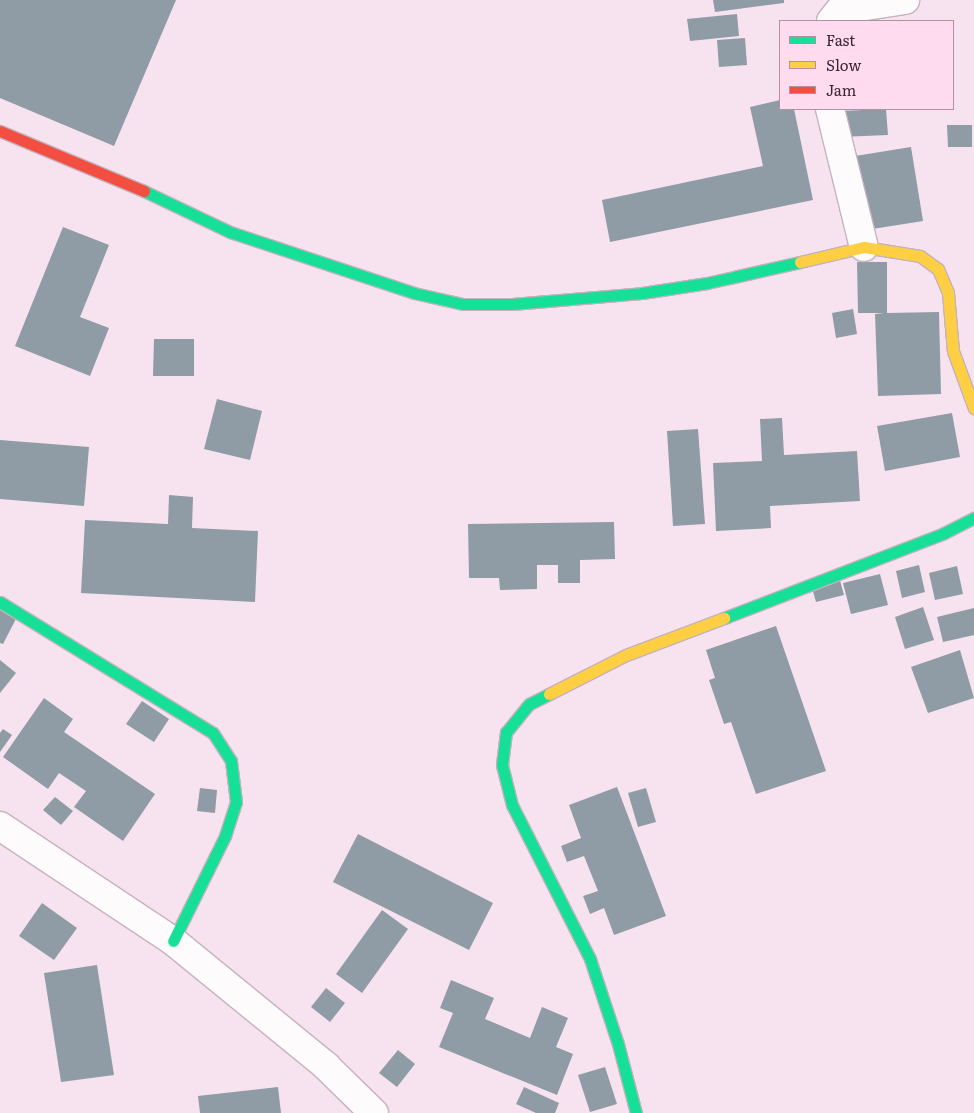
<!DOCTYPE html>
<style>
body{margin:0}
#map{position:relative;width:974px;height:1113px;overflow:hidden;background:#f7e3ef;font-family:Literata,serif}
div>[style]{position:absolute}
.building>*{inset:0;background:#8f9ba5}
.roads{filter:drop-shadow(1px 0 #c4b2bd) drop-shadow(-1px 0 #c4b2bd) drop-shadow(0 1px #c4b2bd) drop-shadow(0 -1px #c4b2bd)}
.street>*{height:28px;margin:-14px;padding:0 14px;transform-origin:14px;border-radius:14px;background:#fefbfd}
.fast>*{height:11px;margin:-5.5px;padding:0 5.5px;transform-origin:5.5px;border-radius:5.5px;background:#16e098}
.slow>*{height:11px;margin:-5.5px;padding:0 5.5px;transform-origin:5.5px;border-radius:5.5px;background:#ffcf43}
.jam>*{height:11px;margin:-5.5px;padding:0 5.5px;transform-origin:5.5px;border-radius:5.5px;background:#f24e42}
span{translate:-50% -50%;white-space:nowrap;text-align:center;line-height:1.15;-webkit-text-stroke:5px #ffdbf0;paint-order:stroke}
.legend{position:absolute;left:779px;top:20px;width:175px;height:90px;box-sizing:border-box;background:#ffdbf0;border:1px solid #b192a4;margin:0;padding:6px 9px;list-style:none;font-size:15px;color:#3b2532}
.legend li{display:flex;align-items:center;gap:10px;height:25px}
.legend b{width:25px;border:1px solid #b192a4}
</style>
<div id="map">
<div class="building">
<div style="clip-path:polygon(0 0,176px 0,114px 146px,0 98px)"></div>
<div style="clip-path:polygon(713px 0,784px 0,784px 3px,715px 12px)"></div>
<div style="clip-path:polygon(737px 14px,739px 36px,690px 41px,687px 19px)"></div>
<div style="clip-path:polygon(745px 38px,747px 65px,719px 67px,717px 40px)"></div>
<div style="clip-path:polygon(780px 100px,780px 109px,794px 109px,813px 200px,610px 242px,602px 200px,763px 166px,750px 107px)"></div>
<div style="clip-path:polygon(886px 109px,888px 135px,841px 137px,840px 111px)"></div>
<div style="clip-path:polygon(947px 125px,972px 125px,972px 147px,948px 147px)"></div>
<div style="clip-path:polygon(911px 147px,923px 221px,866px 230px,855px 156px)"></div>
<div style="clip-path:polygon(63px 227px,109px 245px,80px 317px,109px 328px,90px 376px,15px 346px)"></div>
<div style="clip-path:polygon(857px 262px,887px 262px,887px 313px,939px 312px,941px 394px,878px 396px,875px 314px,884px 313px,858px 313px)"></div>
<div style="clip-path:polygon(853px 309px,857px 334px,836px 338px,832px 313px)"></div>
<div style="clip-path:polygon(154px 339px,194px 339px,194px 376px,153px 376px)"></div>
<div style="clip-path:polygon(217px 399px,262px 411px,250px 460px,204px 449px)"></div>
<div style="clip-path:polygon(952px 413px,960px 457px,885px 471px,877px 426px)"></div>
<div style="clip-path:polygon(782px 418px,784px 455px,857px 451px,860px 501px,770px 506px,771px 528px,716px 531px,713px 463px,762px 461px,760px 419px)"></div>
<div style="clip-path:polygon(698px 429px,705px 524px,673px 526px,667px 431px)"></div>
<div style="clip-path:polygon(0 440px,89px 447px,84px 506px,0 499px)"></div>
<div style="clip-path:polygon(169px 495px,193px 497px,192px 528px,258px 531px,255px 602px,81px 593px,85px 520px,168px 524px)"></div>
<div style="clip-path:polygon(614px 522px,615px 559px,580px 560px,580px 583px,558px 583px,558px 565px,537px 565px,537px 589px,500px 590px,499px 578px,469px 578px,468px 524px)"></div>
<div style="clip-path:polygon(919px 565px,925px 592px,902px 598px,896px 571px)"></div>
<div style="clip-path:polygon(957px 566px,963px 594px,935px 600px,929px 573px)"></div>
<div style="clip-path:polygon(880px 574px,888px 605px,851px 614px,843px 583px)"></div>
<div style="clip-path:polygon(839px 577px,844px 595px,816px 602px,811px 584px)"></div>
<div style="clip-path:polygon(0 603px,19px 613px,3px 644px,0 643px)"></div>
<div style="clip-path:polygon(923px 607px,934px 640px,905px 649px,895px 617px)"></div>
<div style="clip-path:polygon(974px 608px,974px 635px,943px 642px,937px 617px)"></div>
<div style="clip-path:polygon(776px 626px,826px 771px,756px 794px,731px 722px,724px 724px,709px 680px,715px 678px,706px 650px)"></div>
<div style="clip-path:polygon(960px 650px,974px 698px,928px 713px,911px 667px)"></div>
<div style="clip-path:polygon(0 660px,16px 673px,0 693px)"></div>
<div style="clip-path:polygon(44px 698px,73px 719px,64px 732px,155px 794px,123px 841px,74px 807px,86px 791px,59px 773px,48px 789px,3px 757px)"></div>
<div style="clip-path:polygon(142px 701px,169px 719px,154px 742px,126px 724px)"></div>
<div style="clip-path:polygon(3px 729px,12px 735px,0 752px,0 733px)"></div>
<div style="clip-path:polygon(617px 787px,666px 916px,614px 935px,604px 908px,590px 914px,583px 896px,598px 891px,584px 856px,567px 862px,561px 846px,581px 838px,569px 805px)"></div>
<div style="clip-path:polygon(200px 788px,217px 790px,215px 813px,197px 811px)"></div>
<div style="clip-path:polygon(646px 788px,656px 822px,638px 827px,628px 793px)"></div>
<div style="clip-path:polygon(55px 797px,73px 811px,61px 825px,43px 810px)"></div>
<div style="clip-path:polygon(358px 834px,493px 903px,469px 950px,333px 882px)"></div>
<div style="clip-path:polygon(42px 903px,77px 928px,54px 960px,19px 936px)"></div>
<div style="clip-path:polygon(382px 910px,408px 929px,362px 993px,336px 974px)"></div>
<div style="clip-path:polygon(97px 965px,114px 1075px,61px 1082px,44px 973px)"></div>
<div style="clip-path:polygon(451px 980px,494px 998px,485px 1019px,530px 1038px,542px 1007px,568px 1018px,556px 1047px,573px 1054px,557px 1095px,439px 1047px,453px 1013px,440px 1008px)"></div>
<div style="clip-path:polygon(326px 988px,345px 1003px,330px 1022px,311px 1007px)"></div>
<div style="clip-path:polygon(398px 1050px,415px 1064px,397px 1087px,379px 1073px)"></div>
<div style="clip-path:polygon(605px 1067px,617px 1104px,590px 1112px,578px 1075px)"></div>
<div style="clip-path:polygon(278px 1087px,281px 1113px,200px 1113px,198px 1096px)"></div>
<div style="clip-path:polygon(524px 1087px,559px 1103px,555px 1113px,536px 1113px,516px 1104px)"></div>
</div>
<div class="roads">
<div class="street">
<div style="left:831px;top:21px;width:14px;rotate:-51deg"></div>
<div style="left:840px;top:10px;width:66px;rotate:-8.7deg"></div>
<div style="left:830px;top:109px;width:142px;rotate:76.2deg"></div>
<div style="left:0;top:826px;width:208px;rotate:33.6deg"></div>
<div style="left:173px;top:941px;width:198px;rotate:39.2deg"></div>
<div style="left:326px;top:1066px;width:67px;rotate:44.4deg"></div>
</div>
<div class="fast">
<div style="left:144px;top:191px;width:95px;rotate:25.5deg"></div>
<div style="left:230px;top:232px;width:194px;rotate:18.3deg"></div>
<div style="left:414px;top:293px;width:50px;rotate:12.7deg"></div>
<div style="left:463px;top:304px;width:49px"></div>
<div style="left:512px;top:304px;width:130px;rotate:-4.8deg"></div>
<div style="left:642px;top:293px;width:66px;rotate:-8.7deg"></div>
<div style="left:707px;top:283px;width:95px;rotate:-12.7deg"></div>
<div style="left:0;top:602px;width:250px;rotate:31.6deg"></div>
<div style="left:213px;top:733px;width:33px;rotate:57deg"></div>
<div style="left:231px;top:761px;width:41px;rotate:83deg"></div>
<div style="left:236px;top:802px;width:36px;rotate:108deg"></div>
<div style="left:225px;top:836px;width:117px;rotate:116.3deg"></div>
<div style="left:724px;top:618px;width:236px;rotate:-21.1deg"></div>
<div style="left:944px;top:533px;width:34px;rotate:-27deg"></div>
<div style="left:549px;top:694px;width:22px;rotate:153deg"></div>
<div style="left:529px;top:704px;width:36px;rotate:129deg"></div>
<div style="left:506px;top:732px;width:33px;rotate:97deg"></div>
<div style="left:502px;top:765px;width:41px;rotate:76deg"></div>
<div style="left:512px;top:805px;width:173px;rotate:63.1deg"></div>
<div style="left:590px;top:959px;width:89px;rotate:71.8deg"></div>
<div style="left:618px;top:1044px;width:71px;rotate:75.4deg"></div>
</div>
<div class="slow">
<div style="left:800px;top:262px;width:66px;rotate:-13.2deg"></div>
<div style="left:864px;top:247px;width:57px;rotate:9.1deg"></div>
<div style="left:920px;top:256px;width:22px;rotate:36deg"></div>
<div style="left:938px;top:269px;width:26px;rotate:67deg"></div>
<div style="left:948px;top:293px;width:58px;rotate:85.1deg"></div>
<div style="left:953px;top:351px;width:61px;rotate:69.8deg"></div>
<div style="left:549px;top:694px;width:86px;rotate:-26.9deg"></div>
<div style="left:626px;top:655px;width:105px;rotate:-20.7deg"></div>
</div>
<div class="jam">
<div style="left:0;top:131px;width:156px;rotate:22.6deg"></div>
</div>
</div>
<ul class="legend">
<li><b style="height:6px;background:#16e098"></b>Fast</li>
<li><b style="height:6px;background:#ffcf43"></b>Slow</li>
<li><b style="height:6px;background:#f24e42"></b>Jam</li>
</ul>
</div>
